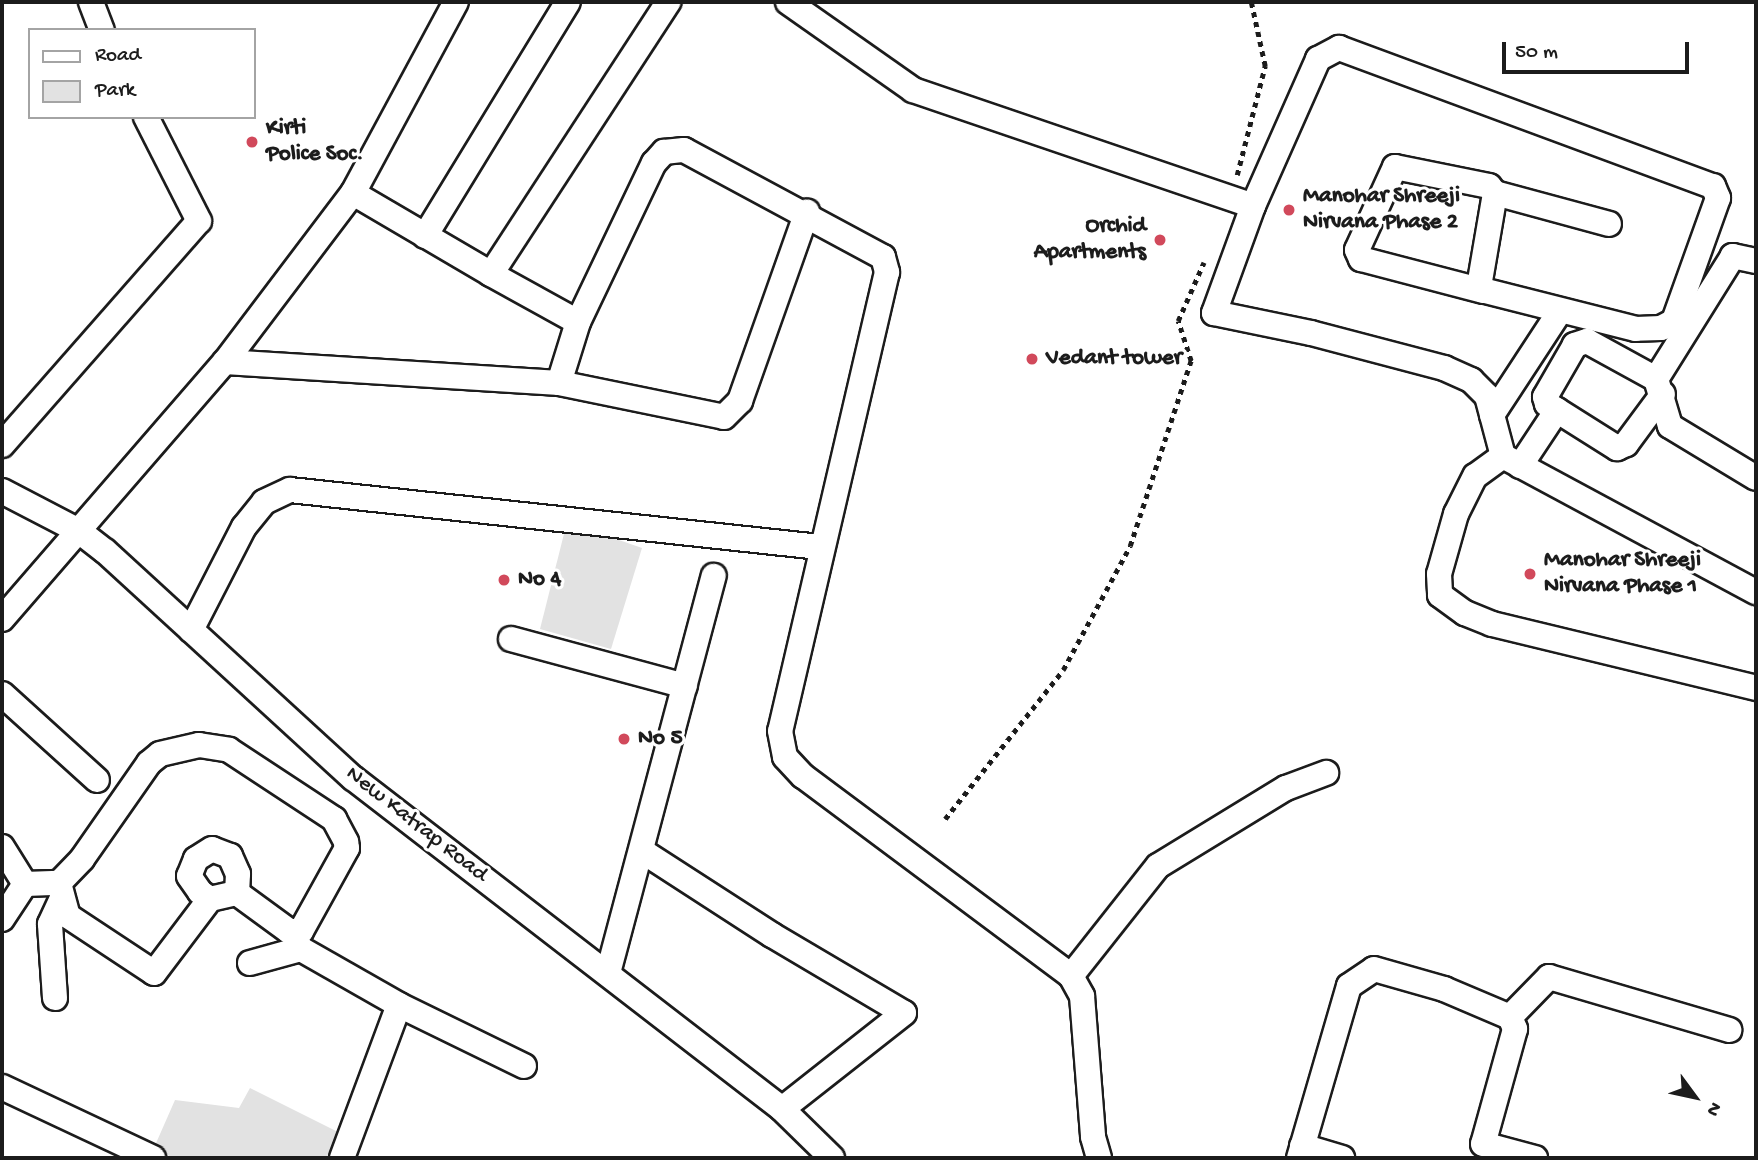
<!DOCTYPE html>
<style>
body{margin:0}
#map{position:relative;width:1758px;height:1160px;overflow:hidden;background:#fff;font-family:"Gochi Hand",sans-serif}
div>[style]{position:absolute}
.green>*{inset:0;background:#e2e2e2}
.path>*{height:4.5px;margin-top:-2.25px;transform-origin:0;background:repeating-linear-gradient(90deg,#1c1c1c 0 5px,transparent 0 10px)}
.roads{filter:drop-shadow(2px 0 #1c1c1c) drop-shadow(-2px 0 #1c1c1c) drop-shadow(0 2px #1c1c1c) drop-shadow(0 -2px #1c1c1c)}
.minor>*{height:24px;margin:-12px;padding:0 12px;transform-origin:12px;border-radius:12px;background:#fff}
.dots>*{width:19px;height:19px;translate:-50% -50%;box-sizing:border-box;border:4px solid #fff;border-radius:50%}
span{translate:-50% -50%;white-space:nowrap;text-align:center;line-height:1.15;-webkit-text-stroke:6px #fff;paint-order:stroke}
.poi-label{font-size:23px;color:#1c1c1c;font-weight:700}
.left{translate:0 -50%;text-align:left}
.right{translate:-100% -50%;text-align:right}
.street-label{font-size:23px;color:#1c1c1c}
.frame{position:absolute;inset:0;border:4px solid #1c1c1c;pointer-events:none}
.legend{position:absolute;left:28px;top:28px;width:228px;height:91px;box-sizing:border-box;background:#fff;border:2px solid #a4a4a4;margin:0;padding:9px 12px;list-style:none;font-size:21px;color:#1c1c1c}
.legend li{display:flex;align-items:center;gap:14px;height:35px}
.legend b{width:35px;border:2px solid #a4a4a4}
.north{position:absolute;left:1660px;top:1062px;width:70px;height:70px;-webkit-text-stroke:5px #fff;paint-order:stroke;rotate:123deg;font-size:19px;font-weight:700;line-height:28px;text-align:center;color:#1c1c1c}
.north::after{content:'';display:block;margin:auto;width:24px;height:32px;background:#1c1c1c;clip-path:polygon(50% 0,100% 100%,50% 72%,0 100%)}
.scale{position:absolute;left:1502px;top:42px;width:187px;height:32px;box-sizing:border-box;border:4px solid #1c1c1c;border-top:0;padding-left:9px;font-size:21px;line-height:24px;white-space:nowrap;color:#1c1c1c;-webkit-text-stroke:5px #fff;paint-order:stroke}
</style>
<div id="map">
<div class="green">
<div style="clip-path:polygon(567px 522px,642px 548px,611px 649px,540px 629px)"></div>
<div style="clip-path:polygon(250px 1088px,342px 1134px,333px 1158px,175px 1158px,153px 1150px,175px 1100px,239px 1108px)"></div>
</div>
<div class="path">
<div style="left:1237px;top:175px;width:113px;rotate:-75.6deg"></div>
<div style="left:1265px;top:66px;width:66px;rotate:-102.3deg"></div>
<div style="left:945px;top:819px;width:190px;rotate:-51.6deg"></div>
<div style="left:1063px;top:670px;width:141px;rotate:-61.6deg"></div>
<div style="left:1130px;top:546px;width:195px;rotate:-71.8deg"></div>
<div style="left:1191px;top:361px;width:42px;rotate:-108deg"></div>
<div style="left:1178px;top:321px;width:64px;rotate:-66.2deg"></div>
</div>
<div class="roads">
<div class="minor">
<div style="left:91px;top:2px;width:30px;rotate:69deg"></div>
<div style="left:788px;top:2px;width:153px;rotate:35.1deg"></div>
<div style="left:913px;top:90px;width:359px;rotate:18.8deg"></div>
<div style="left:1253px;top:206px;width:114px;rotate:110deg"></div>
<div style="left:1214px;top:313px;width:99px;rotate:11.7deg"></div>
<div style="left:1311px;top:333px;width:138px;rotate:14.7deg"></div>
<div style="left:1444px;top:368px;width:30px;rotate:24deg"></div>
<div style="left:1471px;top:380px;width:23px;rotate:45deg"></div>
<div style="left:1487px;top:396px;width:62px;rotate:75.1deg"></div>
<div style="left:1503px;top:456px;width:287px;rotate:28.3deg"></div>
<div style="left:353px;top:193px;width:217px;rotate:-61.7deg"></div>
<div style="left:1495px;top:193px;width:118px;rotate:15.2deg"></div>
<div style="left:1253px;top:206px;width:161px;rotate:-66.1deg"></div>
<div style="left:1318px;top:59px;width:24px;rotate:-28deg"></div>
<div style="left:1339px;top:48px;width:399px;rotate:20.3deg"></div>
<div style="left:1713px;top:186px;width:13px;rotate:67deg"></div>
<div style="left:1718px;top:198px;width:131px;rotate:109.7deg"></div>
<div style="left:1674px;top:321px;width:15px;rotate:152deg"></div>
<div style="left:1661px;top:328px;width:25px;rotate:178deg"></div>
<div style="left:1636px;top:329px;width:159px;rotate:-165.8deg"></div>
<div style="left:1482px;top:290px;width:9px;rotate:-103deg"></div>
<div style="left:1480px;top:281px;width:89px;rotate:-80.3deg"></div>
<div style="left:1495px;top:193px;width:9px;rotate:-131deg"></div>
<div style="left:1489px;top:186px;width:96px;rotate:-168.6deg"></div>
<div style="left:1395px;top:167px;width:91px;rotate:114.6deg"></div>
<div style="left:1357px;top:250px;width:10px;rotate:66deg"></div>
<div style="left:1361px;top:259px;width:127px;rotate:14.6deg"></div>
<div style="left:425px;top:236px;width:274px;rotate:-58.6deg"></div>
<div style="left:1756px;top:261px;width:24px;rotate:-168deg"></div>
<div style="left:1733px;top:256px;width:145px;rotate:122deg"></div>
<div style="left:1656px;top:379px;width:49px;rotate:73.4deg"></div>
<div style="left:1670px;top:426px;width:100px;rotate:31.2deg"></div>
<div style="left:491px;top:274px;width:99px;rotate:28.9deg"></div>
<div style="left:225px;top:362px;width:335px;rotate:3.6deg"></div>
<div style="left:559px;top:383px;width:168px;rotate:11.6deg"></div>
<div style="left:724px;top:417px;width:23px;rotate:-45deg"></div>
<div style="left:740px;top:401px;width:201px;rotate:-70.5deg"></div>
<div style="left:1656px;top:379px;width:79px;rotate:-151.2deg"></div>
<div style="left:1587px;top:341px;width:13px;rotate:162deg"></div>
<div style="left:1575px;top:345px;width:60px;rotate:120deg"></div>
<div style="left:1545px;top:397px;width:7px;rotate:74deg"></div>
<div style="left:1547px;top:404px;width:83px;rotate:32.2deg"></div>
<div style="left:1617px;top:448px;width:10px;rotate:-24deg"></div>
<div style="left:1626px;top:444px;width:62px;rotate:-53.5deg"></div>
<div style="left:559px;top:383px;width:64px;rotate:-72.7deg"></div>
<div style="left:578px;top:322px;width:176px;rotate:-64.5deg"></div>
<div style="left:654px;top:163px;width:15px;rotate:-48deg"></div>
<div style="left:664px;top:152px;width:20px;rotate:-6deg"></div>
<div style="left:684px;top:150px;width:226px;rotate:28.3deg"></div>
<div style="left:883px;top:257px;width:16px;rotate:75deg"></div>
<div style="left:887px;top:272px;width:471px;rotate:103.1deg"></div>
<div style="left:780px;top:731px;width:26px;rotate:79deg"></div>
<div style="left:785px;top:757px;width:26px;rotate:47deg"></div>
<div style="left:803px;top:776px;width:334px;rotate:36.7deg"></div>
<div style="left:1071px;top:976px;width:23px;rotate:61deg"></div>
<div style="left:1082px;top:996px;width:141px;rotate:85.5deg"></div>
<div style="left:1093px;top:1137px;width:22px;rotate:74deg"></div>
<div style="left:1492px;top:415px;width:124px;rotate:-56.8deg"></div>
<div style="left:2px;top:445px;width:298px;rotate:-48.7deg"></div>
<div style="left:199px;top:221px;width:117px;rotate:-117deg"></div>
<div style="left:1503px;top:456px;width:34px;rotate:144deg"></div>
<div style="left:1475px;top:476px;width:42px;rotate:116.6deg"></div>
<div style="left:1456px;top:514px;width:62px;rotate:105.8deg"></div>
<div style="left:1439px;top:574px;width:21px;rotate:87deg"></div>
<div style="left:1440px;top:595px;width:31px;rotate:36deg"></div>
<div style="left:1465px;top:613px;width:29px;rotate:22deg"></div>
<div style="left:1492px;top:624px;width:272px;rotate:13.6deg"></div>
<div style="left:1520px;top:466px;width:67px;rotate:-56.5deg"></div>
<div style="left:2px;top:491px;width:87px;rotate:27.5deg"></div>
<div style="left:79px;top:531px;width:33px;rotate:38deg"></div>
<div style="left:105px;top:551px;width:336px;rotate:42.5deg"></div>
<div style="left:353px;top:778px;width:542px;rotate:37.65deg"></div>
<div style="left:782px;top:1109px;width:70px;rotate:44.4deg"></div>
<div style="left:2px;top:619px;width:340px;rotate:-49.1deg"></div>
<div style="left:225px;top:362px;width:212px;rotate:-52.9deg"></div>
<div style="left:353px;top:193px;width:160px;rotate:30.4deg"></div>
<div style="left:491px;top:274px;width:325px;rotate:-56.9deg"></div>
<div style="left:191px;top:630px;width:116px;rotate:-62.8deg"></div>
<div style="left:244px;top:527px;width:32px;rotate:-51deg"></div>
<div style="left:264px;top:502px;width:29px;rotate:-25deg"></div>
<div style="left:290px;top:490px;width:533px;rotate:6.14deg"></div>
<div style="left:511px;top:639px;width:180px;rotate:15.1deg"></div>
<div style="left:2px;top:694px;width:128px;rotate:42.2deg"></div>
<div style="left:2px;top:847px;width:44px;rotate:58.1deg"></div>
<div style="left:642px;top:851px;width:155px;rotate:32.9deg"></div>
<div style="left:772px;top:935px;width:153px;rotate:30.6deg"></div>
<div style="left:904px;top:1013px;width:155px;rotate:141.8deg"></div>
<div style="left:59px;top:883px;width:34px;rotate:75deg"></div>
<div style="left:68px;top:916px;width:103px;rotate:33.5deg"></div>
<div style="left:154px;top:973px;width:93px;rotate:-52.9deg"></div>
<div style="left:25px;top:884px;width:34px;rotate:-2deg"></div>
<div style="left:59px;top:883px;width:33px;rotate:-46deg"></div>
<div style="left:82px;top:859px;width:117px;rotate:-55.1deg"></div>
<div style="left:149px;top:763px;width:14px;rotate:-39deg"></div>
<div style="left:160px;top:754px;width:40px;rotate:-13deg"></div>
<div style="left:199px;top:745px;width:30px;rotate:9deg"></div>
<div style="left:229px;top:750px;width:126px;rotate:33.3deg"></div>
<div style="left:334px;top:819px;width:26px;rotate:62deg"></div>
<div style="left:346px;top:842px;width:6px;rotate:81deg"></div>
<div style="left:347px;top:848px;width:95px;rotate:119deg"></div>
<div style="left:301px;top:931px;width:12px;rotate:180deg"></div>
<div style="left:289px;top:931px;width:64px;rotate:-143.8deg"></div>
<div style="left:237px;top:893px;width:19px;rotate:-87deg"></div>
<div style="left:238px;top:874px;width:20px;rotate:-114deg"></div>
<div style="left:230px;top:856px;width:19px;rotate:-159deg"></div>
<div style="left:212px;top:849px;width:19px;rotate:148deg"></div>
<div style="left:196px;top:859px;width:18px;rotate:112deg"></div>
<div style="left:189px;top:876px;width:19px;rotate:55deg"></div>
<div style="left:200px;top:892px;width:12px;rotate:35deg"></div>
<div style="left:210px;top:899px;width:28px;rotate:-13deg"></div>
<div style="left:2px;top:919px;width:42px;rotate:-56.7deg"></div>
<div style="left:250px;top:963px;width:53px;rotate:-15.4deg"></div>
<div style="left:301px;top:949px;width:113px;rotate:29.7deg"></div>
<div style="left:399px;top:1005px;width:139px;rotate:26deg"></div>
<div style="left:608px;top:973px;width:411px;rotate:-75.1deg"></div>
<div style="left:1071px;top:976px;width:140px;rotate:-51.7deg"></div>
<div style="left:1158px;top:866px;width:150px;rotate:-31.4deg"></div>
<div style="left:1286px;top:788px;width:43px;rotate:-20.6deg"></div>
<div style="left:55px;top:998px;width:74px;rotate:-93.9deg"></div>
<div style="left:50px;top:924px;width:26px;rotate:-65deg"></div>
<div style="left:1510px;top:1017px;width:56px;rotate:-45.7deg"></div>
<div style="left:1549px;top:977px;width:188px;rotate:16.4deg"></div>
<div style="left:2px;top:1087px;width:167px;rotate:25.2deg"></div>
<div style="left:1302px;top:1146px;width:42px;rotate:16.7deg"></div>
<div style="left:342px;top:1158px;width:163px;rotate:-69.6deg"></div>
<div style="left:1299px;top:1158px;width:179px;rotate:-73.8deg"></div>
<div style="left:1349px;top:986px;width:30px;rotate:-34deg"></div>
<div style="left:1374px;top:969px;width:73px;rotate:15.9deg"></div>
<div style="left:1444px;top:989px;width:72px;rotate:23deg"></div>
<div style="left:1510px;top:1017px;width:13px;rotate:67deg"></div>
<div style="left:1515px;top:1029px;width:119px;rotate:105.5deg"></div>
<div style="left:1483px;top:1144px;width:54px;rotate:15.1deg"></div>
</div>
</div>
<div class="dots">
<div style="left:252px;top:142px;background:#d1495b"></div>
<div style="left:1289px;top:210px;background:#d1495b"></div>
<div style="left:1160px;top:240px;background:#d1495b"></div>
<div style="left:1032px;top:359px;background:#d1495b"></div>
<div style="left:1530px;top:574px;background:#d1495b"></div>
<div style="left:504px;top:580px;background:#d1495b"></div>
<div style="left:624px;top:739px;background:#d1495b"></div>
</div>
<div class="poi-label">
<span class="left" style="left:266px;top:142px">Kirti<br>Police Soc.</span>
<span class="left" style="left:1303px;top:210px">Manohar Shreeji<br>Nirvana Phase 2</span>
<span class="right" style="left:1146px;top:240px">Orchid<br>Apartments</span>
<span class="left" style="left:1046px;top:359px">Vedant tower</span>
<span class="left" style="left:1544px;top:574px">Manohar Shreeji<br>Nirvana Phase 1</span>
<span class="left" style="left:518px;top:580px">No 4</span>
<span class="left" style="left:638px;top:739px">No 5</span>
</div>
<div class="street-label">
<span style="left:416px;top:825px;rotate:38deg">New Katrap Road</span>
</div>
<div class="frame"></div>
<ul class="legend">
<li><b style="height:9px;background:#fff"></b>Road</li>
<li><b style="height:19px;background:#e2e2e2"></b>Park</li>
</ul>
<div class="north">N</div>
<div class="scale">50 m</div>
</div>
